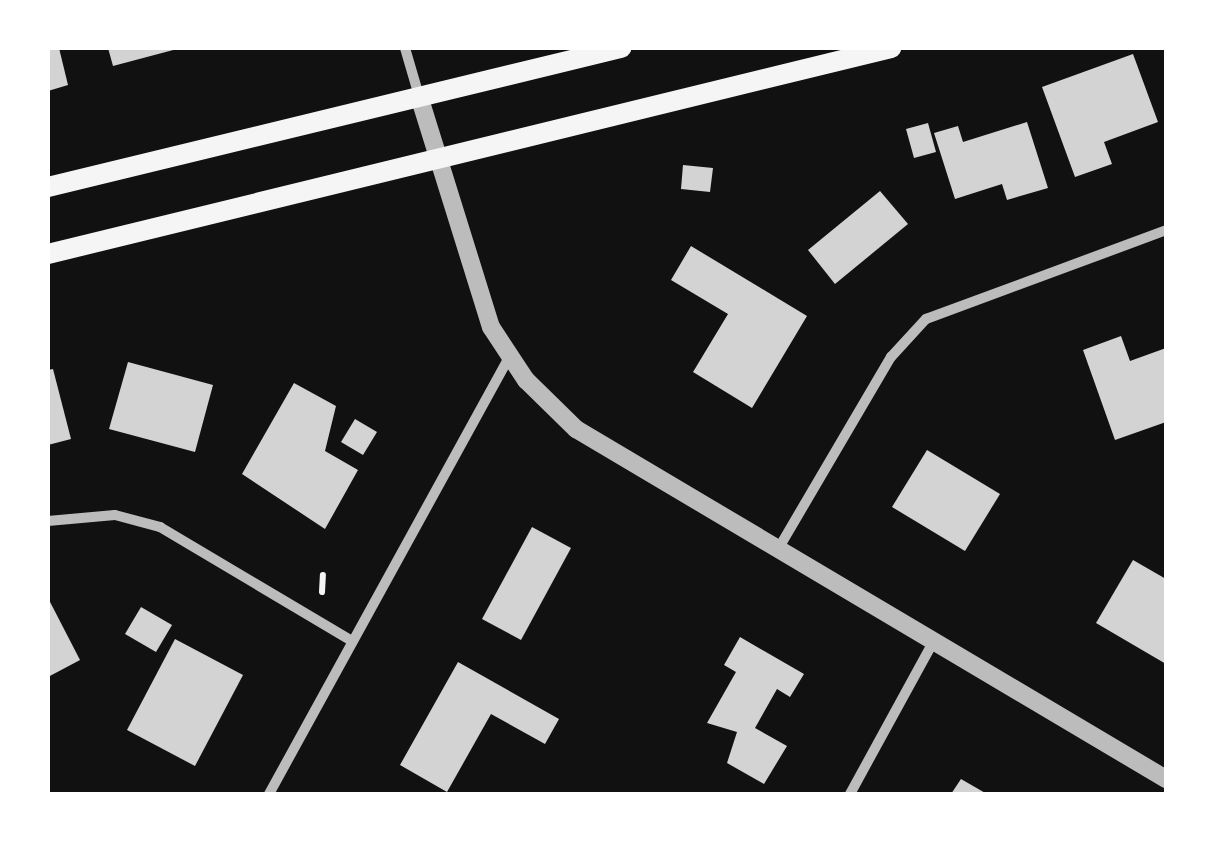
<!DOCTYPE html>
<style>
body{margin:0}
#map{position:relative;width:1214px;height:842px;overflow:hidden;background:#111;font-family:Ubuntu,sans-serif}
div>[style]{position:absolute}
.building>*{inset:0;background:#d3d3d3}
.path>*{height:6px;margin:-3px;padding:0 3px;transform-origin:3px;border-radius:3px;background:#f5f5f5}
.minor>*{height:10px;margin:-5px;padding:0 5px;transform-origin:5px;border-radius:5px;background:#bcbcbc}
.tertiary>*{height:18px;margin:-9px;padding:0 9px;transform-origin:9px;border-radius:9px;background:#bcbcbc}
.secondary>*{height:20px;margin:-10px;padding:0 10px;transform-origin:10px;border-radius:10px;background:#f5f5f5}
span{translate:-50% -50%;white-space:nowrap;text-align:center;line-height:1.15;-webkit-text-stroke:8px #fff;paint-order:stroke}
.frame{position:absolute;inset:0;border:50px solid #fff;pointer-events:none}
</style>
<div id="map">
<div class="building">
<div style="clip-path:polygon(48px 48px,59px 48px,68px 85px,48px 91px)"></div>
<div style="clip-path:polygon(108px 48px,177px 48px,177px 49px,113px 66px)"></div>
<div style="clip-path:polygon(1133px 54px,1158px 122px,1104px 142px,1112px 164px,1075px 177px,1042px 87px)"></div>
<div style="clip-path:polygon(1027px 122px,1048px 188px,1007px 200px,1002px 184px,955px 199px,934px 133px,958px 126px,963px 142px)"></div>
<div style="clip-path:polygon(928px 123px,936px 152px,914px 158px,906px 129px)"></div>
<div style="clip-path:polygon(683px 165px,713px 168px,710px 192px,681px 189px)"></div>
<div style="clip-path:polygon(880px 191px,908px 224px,835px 284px,808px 250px)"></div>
<div style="clip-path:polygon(691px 246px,807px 316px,752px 408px,693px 372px,728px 314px,671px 280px)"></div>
<div style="clip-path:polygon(1121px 336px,1130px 361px,1166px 348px,1166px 422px,1115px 440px,1083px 350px)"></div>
<div style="clip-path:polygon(128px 362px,213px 385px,195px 452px,109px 429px)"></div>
<div style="clip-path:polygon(53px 369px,71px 439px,48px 445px,48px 370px)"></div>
<div style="clip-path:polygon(294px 383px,336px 406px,325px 451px,358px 470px,325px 529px,242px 474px)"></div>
<div style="clip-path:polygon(355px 419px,377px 432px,363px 455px,341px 442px)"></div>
<div style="clip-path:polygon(927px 450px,1000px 494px,965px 551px,892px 507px)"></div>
<div style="clip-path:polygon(532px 527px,571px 548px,521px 640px,482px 619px)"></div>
<div style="clip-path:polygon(1133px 560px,1166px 579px,1166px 664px,1096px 623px)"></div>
<div style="clip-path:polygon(48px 598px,80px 660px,48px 677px)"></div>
<div style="clip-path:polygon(141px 607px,172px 625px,156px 652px,125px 634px)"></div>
<div style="clip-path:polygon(740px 637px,804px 674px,790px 697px,777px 689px,755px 728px,787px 746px,764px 784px,727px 763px,737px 732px,707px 723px,736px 672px,724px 665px)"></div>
<div style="clip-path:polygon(175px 639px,243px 675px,195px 766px,127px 730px)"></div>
<div style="clip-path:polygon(458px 662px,559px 719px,545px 744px,491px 714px,447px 792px,400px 765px)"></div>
<div style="clip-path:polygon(961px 779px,987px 794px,951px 794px)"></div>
</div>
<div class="path">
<div style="left:322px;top:592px;width:17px;rotate:-87deg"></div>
</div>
<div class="minor">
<div style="left:405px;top:48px;width:50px;rotate:73.7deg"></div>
<div style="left:48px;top:521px;width:67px;rotate:-5.1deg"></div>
<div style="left:115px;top:515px;width:47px;rotate:14.9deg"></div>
<div style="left:160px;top:527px;width:223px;rotate:30.7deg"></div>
<div style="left:777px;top:551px;width:225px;rotate:-59.6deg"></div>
<div style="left:891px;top:357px;width:52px;rotate:-47.4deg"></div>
<div style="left:926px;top:319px;width:256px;rotate:-20.3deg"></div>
<div style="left:269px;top:794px;width:499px;rotate:-61.2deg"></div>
<div style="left:850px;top:794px;width:171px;rotate:-61.3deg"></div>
</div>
<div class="tertiary">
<div style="left:419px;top:96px;width:242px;rotate:72.7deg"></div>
<div style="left:491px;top:327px;width:64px;rotate:56.6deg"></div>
<div style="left:526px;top:380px;width:70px;rotate:44.4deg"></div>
<div style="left:576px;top:429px;width:686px;rotate:30.68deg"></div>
</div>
<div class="secondary">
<div style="left:48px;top:187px;width:590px;rotate:-13.64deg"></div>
<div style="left:48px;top:254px;width:868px;rotate:-13.73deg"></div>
</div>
<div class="frame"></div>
</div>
